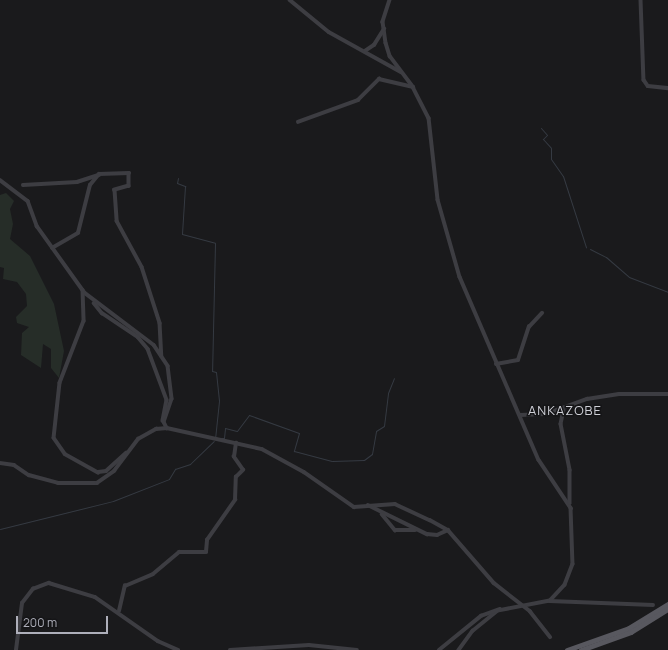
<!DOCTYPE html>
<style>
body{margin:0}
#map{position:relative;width:668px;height:650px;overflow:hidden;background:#1a1a1c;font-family:Manrope,sans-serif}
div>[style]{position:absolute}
.green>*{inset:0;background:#262d28}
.stream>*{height:1px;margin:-0.5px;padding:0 0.5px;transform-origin:0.5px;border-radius:0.5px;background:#353a42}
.minor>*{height:3.5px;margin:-1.75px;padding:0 1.75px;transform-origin:1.75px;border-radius:1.75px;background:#3d3d42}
.major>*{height:4.5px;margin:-2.25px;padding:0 2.25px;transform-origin:2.25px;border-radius:2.25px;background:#58585f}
span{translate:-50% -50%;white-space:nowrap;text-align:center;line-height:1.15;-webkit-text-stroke:3px #151517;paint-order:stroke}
.neighbourhood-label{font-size:13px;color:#cecfd6;letter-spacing:1px}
.scale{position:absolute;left:16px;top:616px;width:92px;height:18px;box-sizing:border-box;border:2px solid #aeafba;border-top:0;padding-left:5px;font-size:12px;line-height:14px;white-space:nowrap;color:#aeafba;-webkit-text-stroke:3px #151517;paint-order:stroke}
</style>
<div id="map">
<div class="green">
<div style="clip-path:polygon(6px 193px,14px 201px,10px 209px,13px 224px,10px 239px,30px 256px,54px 304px,64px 351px,59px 378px,51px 368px,51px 349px,43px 344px,41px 368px,21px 355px,22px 333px,29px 327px,17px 323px,16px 317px,27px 306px,26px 294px,17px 282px,3px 279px,4px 268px,0 267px,0 195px)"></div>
</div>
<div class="stream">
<div style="left:541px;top:128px;width:9px;rotate:49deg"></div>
<div style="left:547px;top:135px;width:6px;rotate:135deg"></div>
<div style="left:543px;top:139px;width:12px;rotate:48deg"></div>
<div style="left:551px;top:148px;width:11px;rotate:90deg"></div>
<div style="left:551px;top:159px;width:21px;rotate:55deg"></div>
<div style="left:563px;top:176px;width:75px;rotate:72.1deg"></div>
<div style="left:178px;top:178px;width:5px;rotate:101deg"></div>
<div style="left:177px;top:183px;width:9px;rotate:21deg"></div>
<div style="left:185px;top:186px;width:48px;rotate:93.6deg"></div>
<div style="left:182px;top:234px;width:34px;rotate:15deg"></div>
<div style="left:215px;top:243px;width:128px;rotate:91.3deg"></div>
<div style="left:212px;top:371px;width:4px;rotate:14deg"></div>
<div style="left:216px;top:372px;width:29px;rotate:84deg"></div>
<div style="left:219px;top:401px;width:37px;rotate:96deg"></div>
<div style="left:590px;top:249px;width:18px;rotate:27deg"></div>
<div style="left:606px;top:257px;width:30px;rotate:41deg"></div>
<div style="left:629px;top:277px;width:42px;rotate:21deg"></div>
<div style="left:221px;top:438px;width:3px"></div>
<div style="left:224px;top:438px;width:10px;rotate:-84deg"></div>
<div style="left:225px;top:428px;width:12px;rotate:14deg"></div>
<div style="left:237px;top:431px;width:20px;rotate:-53deg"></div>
<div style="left:249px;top:415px;width:53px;rotate:19.8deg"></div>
<div style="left:299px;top:433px;width:19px;rotate:106deg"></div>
<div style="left:294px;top:451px;width:39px;rotate:15deg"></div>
<div style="left:332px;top:461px;width:32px;rotate:-2deg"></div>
<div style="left:364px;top:460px;width:10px;rotate:-37deg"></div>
<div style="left:372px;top:454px;width:23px;rotate:-80deg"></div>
<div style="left:376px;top:431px;width:9px;rotate:-32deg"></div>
<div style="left:384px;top:426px;width:33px;rotate:-83deg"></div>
<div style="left:388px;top:393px;width:16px;rotate:-68deg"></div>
<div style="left:0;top:529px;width:116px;rotate:-13.9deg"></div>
<div style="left:113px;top:501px;width:60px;rotate:-21.4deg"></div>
<div style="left:169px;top:479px;width:12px;rotate:-59deg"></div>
<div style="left:175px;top:469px;width:16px;rotate:-18deg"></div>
<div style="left:190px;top:464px;width:33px;rotate:-44deg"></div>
</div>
<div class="minor">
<div style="left:290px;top:0;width:50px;rotate:39.4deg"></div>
<div style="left:329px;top:32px;width:82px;rotate:29.1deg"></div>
<div style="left:390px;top:0;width:23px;rotate:108deg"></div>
<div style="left:383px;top:22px;width:21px;rotate:82deg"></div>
<div style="left:386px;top:43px;width:14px;rotate:73deg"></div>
<div style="left:390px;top:56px;width:39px;rotate:53deg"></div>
<div style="left:413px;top:87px;width:35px;rotate:63deg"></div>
<div style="left:429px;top:118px;width:82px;rotate:83.7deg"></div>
<div style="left:438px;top:200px;width:80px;rotate:74.1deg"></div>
<div style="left:460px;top:277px;width:199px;rotate:66.7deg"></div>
<div style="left:539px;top:460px;width:58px;rotate:56.3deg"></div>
<div style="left:571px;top:508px;width:56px;rotate:88deg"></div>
<div style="left:573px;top:564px;width:22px;rotate:111deg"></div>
<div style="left:565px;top:585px;width:22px;rotate:133deg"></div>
<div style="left:550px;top:601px;width:53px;rotate:169.1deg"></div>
<div style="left:498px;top:611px;width:32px;rotate:141deg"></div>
<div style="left:473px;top:631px;width:24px;rotate:126deg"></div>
<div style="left:641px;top:0;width:80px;rotate:87.9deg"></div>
<div style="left:644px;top:80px;width:7px;rotate:56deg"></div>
<div style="left:648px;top:86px;width:20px;rotate:6deg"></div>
<div style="left:365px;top:51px;width:11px;rotate:-34deg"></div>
<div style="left:374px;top:45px;width:19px;rotate:-58deg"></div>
<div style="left:298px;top:122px;width:64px;rotate:-20.1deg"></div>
<div style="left:358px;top:100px;width:30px;rotate:-45deg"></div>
<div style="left:379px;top:79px;width:35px;rotate:13deg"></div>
<div style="left:0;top:180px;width:35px;rotate:37deg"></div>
<div style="left:28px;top:201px;width:27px;rotate:70deg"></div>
<div style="left:37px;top:226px;width:82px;rotate:54.4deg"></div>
<div style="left:85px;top:293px;width:86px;rotate:37deg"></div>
<div style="left:154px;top:345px;width:25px;rotate:56deg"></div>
<div style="left:168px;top:366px;width:33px;rotate:83deg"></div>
<div style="left:172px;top:399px;width:24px;rotate:109deg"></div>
<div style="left:164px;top:422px;width:7px;rotate:63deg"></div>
<div style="left:167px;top:428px;width:97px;rotate:12.5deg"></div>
<div style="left:262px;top:449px;width:48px;rotate:28.7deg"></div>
<div style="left:304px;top:472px;width:61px;rotate:35deg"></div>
<div style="left:354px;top:507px;width:41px;rotate:-4.2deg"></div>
<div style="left:395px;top:504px;width:38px;rotate:25deg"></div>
<div style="left:430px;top:520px;width:21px;rotate:29deg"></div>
<div style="left:448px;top:530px;width:70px;rotate:49deg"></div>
<div style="left:494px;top:583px;width:46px;rotate:37.9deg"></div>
<div style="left:530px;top:611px;width:33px;rotate:52deg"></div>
<div style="left:23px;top:185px;width:54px;rotate:-3.2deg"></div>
<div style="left:77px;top:182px;width:23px;rotate:-18deg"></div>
<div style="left:52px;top:248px;width:30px;rotate:-30deg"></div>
<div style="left:78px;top:233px;width:49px;rotate:-76deg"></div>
<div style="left:90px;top:185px;width:14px;rotate:-51deg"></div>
<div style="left:99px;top:174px;width:30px;rotate:-2deg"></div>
<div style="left:129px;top:173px;width:13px;rotate:90deg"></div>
<div style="left:129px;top:186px;width:15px;rotate:164deg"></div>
<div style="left:115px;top:190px;width:31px;rotate:86deg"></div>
<div style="left:117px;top:221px;width:52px;rotate:61.5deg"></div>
<div style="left:142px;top:267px;width:59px;rotate:72.2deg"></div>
<div style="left:160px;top:323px;width:33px;rotate:87deg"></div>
<div style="left:83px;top:290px;width:31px;rotate:88deg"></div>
<div style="left:84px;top:321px;width:66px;rotate:111.2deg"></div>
<div style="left:60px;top:383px;width:55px;rotate:96.2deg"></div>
<div style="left:54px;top:438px;width:19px;rotate:55deg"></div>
<div style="left:65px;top:454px;width:38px;rotate:29deg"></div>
<div style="left:98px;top:472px;width:8px;rotate:-7deg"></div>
<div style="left:106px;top:471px;width:27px;rotate:-42deg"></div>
<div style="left:94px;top:303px;width:13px;rotate:51deg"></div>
<div style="left:102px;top:313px;width:43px;rotate:33.7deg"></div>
<div style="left:138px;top:337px;width:16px;rotate:50deg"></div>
<div style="left:148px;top:349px;width:54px;rotate:69.6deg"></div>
<div style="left:167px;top:400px;width:21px;rotate:101deg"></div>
<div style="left:496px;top:364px;width:22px;rotate:-10deg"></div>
<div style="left:518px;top:360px;width:35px;rotate:-72deg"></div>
<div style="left:529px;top:327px;width:19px;rotate:-47deg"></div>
<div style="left:564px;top:410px;width:14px;rotate:102deg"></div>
<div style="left:561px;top:424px;width:47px;rotate:78.9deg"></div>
<div style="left:570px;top:470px;width:33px;rotate:90deg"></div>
<div style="left:520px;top:415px;width:26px;rotate:-2deg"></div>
<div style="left:546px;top:414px;width:44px;rotate:-20.1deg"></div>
<div style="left:587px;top:399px;width:32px;rotate:-9deg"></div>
<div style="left:619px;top:394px;width:49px"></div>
<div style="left:0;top:463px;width:14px;rotate:8deg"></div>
<div style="left:14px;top:465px;width:18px;rotate:34deg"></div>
<div style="left:29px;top:475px;width:30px;rotate:15deg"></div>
<div style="left:58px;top:483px;width:39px"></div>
<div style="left:97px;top:483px;width:21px;rotate:-35deg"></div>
<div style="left:114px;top:471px;width:40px;rotate:-53deg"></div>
<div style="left:138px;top:439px;width:21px;rotate:-29deg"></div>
<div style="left:156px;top:429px;width:11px;rotate:-5deg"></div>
<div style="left:368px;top:505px;width:66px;rotate:26.2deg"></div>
<div style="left:427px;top:534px;width:10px;rotate:6deg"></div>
<div style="left:437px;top:535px;width:12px;rotate:-24deg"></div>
<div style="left:382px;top:514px;width:21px;rotate:51deg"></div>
<div style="left:395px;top:530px;width:20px"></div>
<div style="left:550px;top:601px;width:103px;rotate:2.2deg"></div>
<div style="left:119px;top:611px;width:26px;rotate:-77deg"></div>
<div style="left:125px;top:586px;width:30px;rotate:-23deg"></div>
<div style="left:153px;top:574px;width:34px;rotate:-40deg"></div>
<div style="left:179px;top:552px;width:27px"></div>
<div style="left:206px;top:552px;width:12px;rotate:-85deg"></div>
<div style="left:207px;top:540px;width:49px;rotate:-55deg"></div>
<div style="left:235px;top:500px;width:23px;rotate:-88deg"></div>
<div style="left:236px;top:477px;width:10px;rotate:-45deg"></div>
<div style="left:243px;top:470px;width:16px;rotate:-125deg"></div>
<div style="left:234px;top:457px;width:14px;rotate:-82deg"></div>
<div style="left:16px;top:650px;width:47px;rotate:-82.7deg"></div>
<div style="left:22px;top:603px;width:18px;rotate:-52deg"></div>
<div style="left:33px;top:589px;width:17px;rotate:-21deg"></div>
<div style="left:49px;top:583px;width:48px;rotate:16.9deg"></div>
<div style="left:95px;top:597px;width:77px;rotate:34.9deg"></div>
<div style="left:158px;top:641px;width:22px;rotate:24deg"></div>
<div style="left:230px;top:650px;width:79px;rotate:-3.6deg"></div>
<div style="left:309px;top:645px;width:48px;rotate:5.9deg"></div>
<div style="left:439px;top:650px;width:54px;rotate:-39deg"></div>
<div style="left:481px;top:616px;width:20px;rotate:-20deg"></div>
</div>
<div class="major">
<div style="left:567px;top:650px;width:66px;rotate:-19.5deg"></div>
<div style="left:629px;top:628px;width:46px;rotate:-31.6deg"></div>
<div style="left:581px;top:650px;width:53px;rotate:-19.8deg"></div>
<div style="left:631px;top:632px;width:44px;rotate:-31.9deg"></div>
</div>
<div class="neighbourhood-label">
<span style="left:565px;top:410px">ANKAZOBE</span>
</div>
<div class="scale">200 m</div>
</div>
